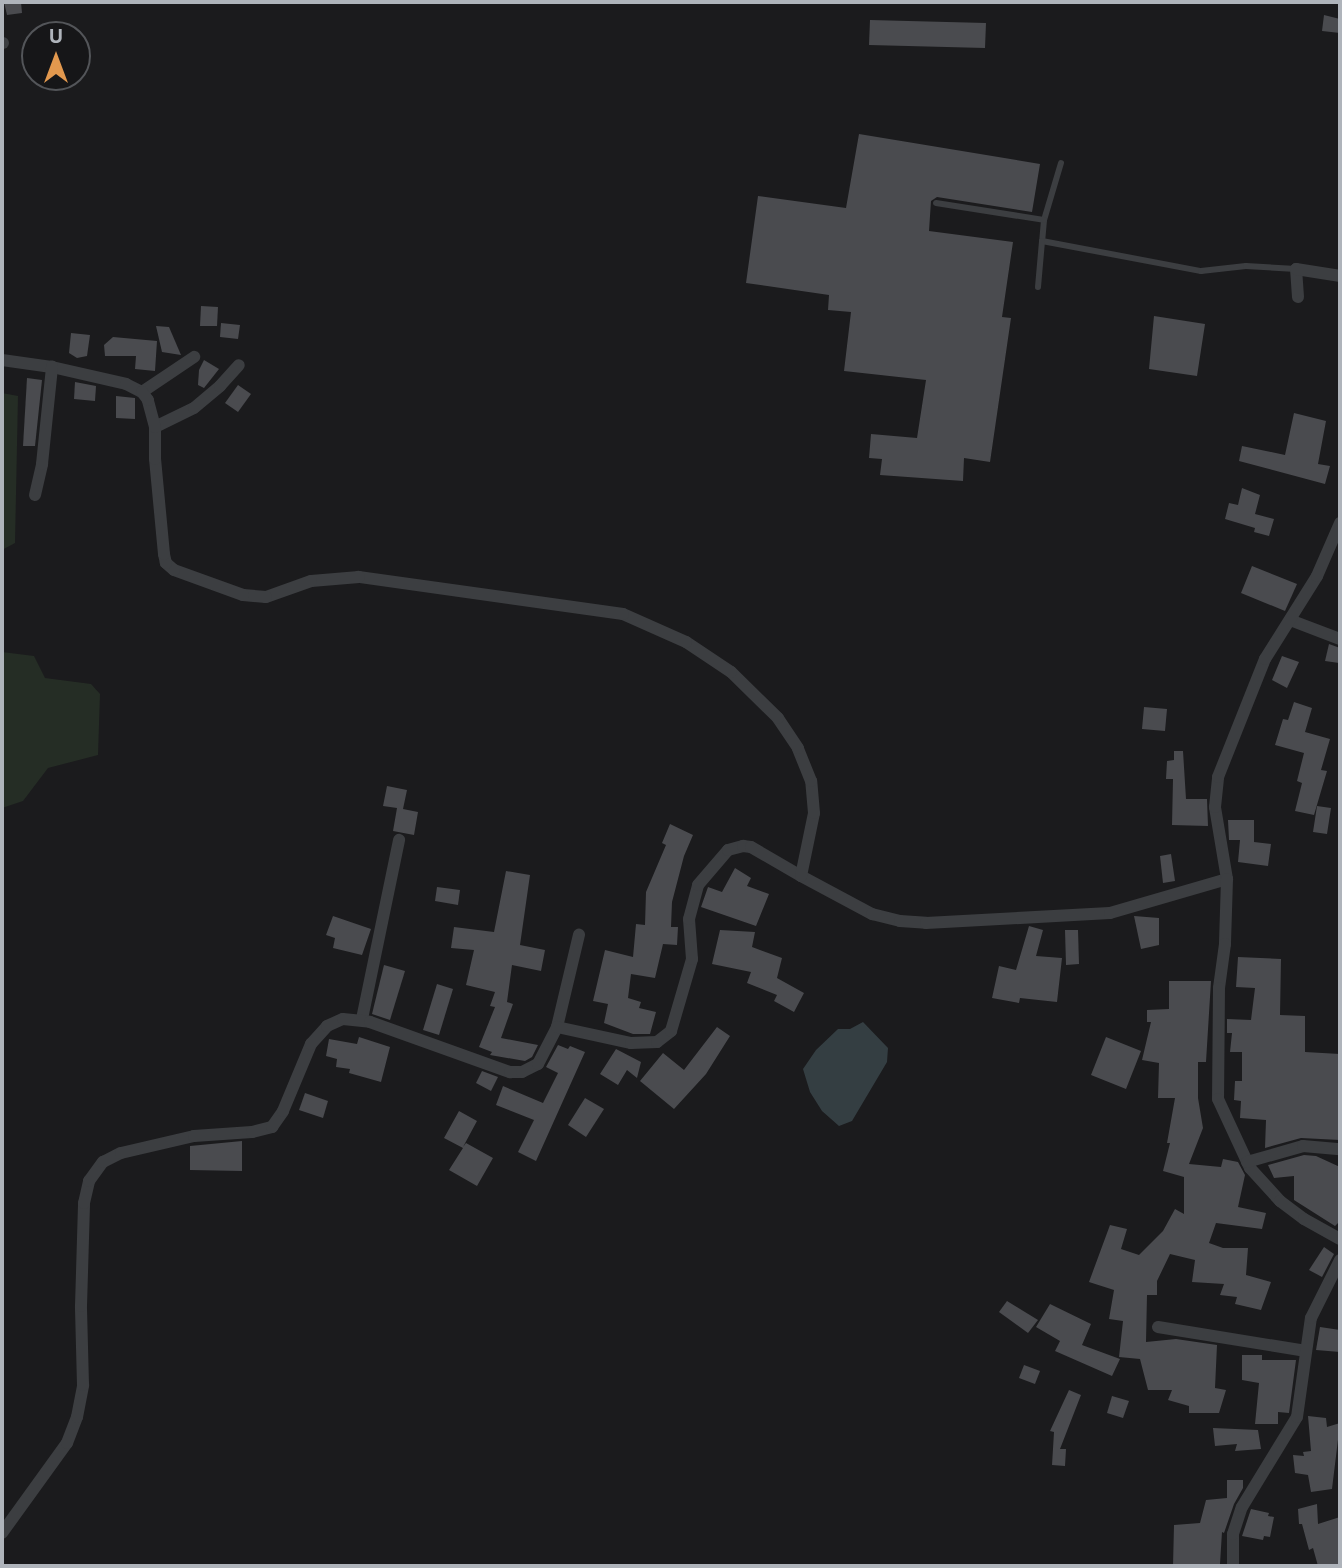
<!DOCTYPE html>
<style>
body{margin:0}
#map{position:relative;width:1342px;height:1568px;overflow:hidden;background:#1b1b1d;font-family:Inter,sans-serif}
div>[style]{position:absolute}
.green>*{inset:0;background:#252d25}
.water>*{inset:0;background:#343e42}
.building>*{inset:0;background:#4a4b4f}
.service>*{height:6px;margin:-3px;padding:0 3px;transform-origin:3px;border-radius:3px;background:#3c3e41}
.minor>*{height:12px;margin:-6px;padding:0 6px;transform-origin:6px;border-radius:6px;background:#3c3e41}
span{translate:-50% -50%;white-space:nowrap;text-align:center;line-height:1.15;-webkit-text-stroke:7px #161618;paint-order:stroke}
.frame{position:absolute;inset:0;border:4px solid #afb4bb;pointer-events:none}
.north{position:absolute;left:21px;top:21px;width:70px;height:70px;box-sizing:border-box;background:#161618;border:2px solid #535559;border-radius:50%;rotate:0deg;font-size:19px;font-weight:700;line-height:28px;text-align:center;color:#afb4bb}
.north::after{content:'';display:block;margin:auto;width:24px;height:32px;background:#e2984e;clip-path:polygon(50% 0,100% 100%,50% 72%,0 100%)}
</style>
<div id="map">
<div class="green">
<div style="clip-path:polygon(2px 393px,18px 396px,15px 543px,2px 550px)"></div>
<div style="clip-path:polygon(2px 652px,34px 656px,45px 678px,91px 684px,100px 694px,98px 755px,48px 768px,23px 801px,2px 808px)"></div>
</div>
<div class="water">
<div style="clip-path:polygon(863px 1022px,888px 1048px,887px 1062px,852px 1121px,839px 1126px,822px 1111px,810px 1092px,803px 1069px,816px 1050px,838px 1029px,850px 1029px)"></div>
</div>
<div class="building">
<div style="clip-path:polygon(4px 2px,21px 2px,22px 13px,7px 15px)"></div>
<div style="clip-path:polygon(1324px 15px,1340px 19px,1340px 33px,1322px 31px)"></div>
<div style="clip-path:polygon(870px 20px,986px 23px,985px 48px,869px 45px)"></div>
<div style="clip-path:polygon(859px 134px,1040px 164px,1032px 212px,937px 197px,931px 201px,929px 231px,1013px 242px,1002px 317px,1011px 318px,990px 462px,964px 458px,963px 481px,880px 475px,882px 459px,869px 458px,871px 434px,917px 438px,926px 380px,844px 371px,851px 312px,828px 310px,829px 295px,746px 283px,758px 196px,846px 208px)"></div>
<div style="clip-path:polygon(201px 306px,218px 307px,217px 326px,200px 326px)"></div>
<div style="clip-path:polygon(1154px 316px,1205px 324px,1197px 376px,1149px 369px)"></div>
<div style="clip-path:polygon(221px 323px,240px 325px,238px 339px,220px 337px)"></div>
<div style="clip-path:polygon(156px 326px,169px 327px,181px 355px,162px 352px)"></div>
<div style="clip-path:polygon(71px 333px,90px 335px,87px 356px,77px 358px,69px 353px)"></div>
<div style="clip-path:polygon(113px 337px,157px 341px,155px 371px,135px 369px,136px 356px,105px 356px,104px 345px)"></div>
<div style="clip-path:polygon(204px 360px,219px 369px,204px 388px,198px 385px,199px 370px)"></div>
<div style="clip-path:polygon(27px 378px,42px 380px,35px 446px,23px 446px)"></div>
<div style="clip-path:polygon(75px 382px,96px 386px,95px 401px,74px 399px)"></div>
<div style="clip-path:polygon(238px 385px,251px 394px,238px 412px,225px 403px)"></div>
<div style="clip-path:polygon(116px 396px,135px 398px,135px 419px,116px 418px)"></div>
<div style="clip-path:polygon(1294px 413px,1326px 421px,1318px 464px,1330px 466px,1325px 484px,1239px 461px,1242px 446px,1285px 455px)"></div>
<div style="clip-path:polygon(1242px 488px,1260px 495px,1255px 514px,1274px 519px,1269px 536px,1254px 532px,1255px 528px,1225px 519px,1229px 503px,1238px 505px)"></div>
<div style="clip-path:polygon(1252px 566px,1297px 584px,1285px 611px,1241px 593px)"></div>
<div style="clip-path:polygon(1329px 644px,1340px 648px,1339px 663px,1325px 661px)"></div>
<div style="clip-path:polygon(1282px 656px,1299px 662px,1287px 688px,1272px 680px)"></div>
<div style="clip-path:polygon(1294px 702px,1312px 708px,1305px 732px,1330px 739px,1321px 770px,1327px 771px,1314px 815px,1295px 811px,1302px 783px,1297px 781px,1304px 753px,1275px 745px,1283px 719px,1288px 720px)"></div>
<div style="clip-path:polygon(1144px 707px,1167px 709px,1165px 731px,1142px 729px)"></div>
<div style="clip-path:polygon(1174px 751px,1183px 751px,1186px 799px,1207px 799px,1208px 826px,1172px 825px,1173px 779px,1166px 779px,1167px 761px,1174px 760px)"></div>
<div style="clip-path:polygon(387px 786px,407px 790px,403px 809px,418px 812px,414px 835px,393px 831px,397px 808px,383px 806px)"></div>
<div style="clip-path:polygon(1317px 806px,1331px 808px,1327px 834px,1313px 832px)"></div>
<div style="clip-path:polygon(1228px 820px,1254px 820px,1254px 842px,1271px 844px,1268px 866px,1238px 862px,1240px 840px,1229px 840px)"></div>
<div style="clip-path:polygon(670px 824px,693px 835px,684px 856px,672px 902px,671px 927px,678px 927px,677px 945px,663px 944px,655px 978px,631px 974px,628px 998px,641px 1002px,639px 1008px,656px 1012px,650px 1034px,633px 1034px,604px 1023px,608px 1004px,593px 1001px,605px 950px,633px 957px,636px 924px,645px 925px,646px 892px,666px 845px,662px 843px)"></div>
<div style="clip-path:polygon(1171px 854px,1175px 881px,1163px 883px,1160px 856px)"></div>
<div style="clip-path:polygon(735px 868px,751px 878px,747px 886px,769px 894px,756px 926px,701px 907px,708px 887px,722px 892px)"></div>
<div style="clip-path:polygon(506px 871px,530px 875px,520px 945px,545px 950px,541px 971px,512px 965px,507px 1002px,513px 1004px,501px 1038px,538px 1045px,532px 1057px,525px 1061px,490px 1055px,492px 1052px,479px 1047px,495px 1007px,490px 1006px,495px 992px,466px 985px,474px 950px,451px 948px,454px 927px,494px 932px)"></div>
<div style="clip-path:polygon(437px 887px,460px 890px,458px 905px,435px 901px)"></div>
<div style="clip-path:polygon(333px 916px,371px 929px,362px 955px,333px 948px,335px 938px,326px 935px)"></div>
<div style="clip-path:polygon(1134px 916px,1159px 918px,1159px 945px,1141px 949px)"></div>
<div style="clip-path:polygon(1029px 926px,1043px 930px,1036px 956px,1062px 958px,1057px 1002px,1020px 998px,1019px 1003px,992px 998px,999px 966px,1016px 970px)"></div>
<div style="clip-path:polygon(720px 930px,755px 932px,752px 947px,782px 958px,777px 978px,804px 993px,794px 1012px,774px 1001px,777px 995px,747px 983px,751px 972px,712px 964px)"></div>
<div style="clip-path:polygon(1065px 930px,1078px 930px,1079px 964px,1066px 965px)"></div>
<div style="clip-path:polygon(1238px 957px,1281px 959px,1280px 1015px,1305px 1016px,1305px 1052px,1340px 1054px,1340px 1140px,1301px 1138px,1265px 1148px,1266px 1120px,1240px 1118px,1241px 1101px,1234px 1100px,1235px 1081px,1242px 1081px,1242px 1052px,1230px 1052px,1232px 1033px,1227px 1033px,1227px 1019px,1251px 1020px,1255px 988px,1236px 987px)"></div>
<div style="clip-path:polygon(384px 965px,405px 971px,390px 1020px,372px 1014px)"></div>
<div style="clip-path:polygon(1169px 981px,1211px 981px,1206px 1062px,1198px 1062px,1198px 1098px,1203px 1128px,1189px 1164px,1221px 1167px,1223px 1159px,1238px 1162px,1245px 1175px,1238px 1207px,1266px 1213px,1262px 1229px,1216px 1223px,1209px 1243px,1223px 1248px,1248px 1248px,1246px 1275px,1271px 1282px,1261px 1310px,1235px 1304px,1237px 1297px,1220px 1295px,1224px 1284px,1192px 1282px,1195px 1260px,1170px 1254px,1157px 1281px,1157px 1295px,1147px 1295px,1146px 1342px,1176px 1339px,1217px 1345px,1215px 1388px,1226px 1390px,1219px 1413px,1189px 1413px,1189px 1406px,1168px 1400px,1172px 1390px,1148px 1390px,1140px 1359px,1119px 1357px,1123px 1321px,1109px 1319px,1114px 1290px,1089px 1282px,1110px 1225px,1127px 1229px,1121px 1249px,1139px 1255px,1163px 1231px,1175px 1209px,1184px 1214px,1184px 1177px,1163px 1171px,1170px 1143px,1167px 1143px,1175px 1098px,1158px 1098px,1159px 1063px,1142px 1060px,1151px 1022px,1147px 1022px,1147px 1010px,1169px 1009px)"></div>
<div style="clip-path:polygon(437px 984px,453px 989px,439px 1035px,423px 1030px)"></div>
<div style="clip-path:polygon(717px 1027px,730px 1036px,706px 1074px,674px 1109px,640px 1081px,663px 1053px,684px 1070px)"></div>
<div style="clip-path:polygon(359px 1037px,390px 1047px,381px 1082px,349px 1073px,350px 1069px,336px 1067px,337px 1059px,326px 1056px,329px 1039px,357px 1044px)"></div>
<div style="clip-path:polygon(1106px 1037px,1141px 1051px,1126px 1089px,1091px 1075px)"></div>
<div style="clip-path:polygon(558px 1045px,568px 1049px,570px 1046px,585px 1052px,536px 1161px,518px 1152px,534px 1120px,496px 1105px,503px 1086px,543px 1103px,558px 1073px,546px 1067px)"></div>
<div style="clip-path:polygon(616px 1049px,641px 1062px,637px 1078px,627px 1070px,618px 1085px,600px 1074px)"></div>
<div style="clip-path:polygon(482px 1071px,498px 1077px,491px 1091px,476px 1083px)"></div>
<div style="clip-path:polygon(305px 1093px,328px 1101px,323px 1118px,299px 1110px)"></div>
<div style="clip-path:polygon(585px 1098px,604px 1109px,586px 1137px,568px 1125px)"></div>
<div style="clip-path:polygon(459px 1111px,477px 1121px,463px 1147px,466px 1143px,493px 1158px,477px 1186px,449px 1170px,463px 1148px,444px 1138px)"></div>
<div style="clip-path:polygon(242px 1141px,242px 1171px,190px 1170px,190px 1146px)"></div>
<div style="clip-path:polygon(1304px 1155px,1316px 1156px,1340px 1167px,1340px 1221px,1335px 1226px,1294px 1200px,1294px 1176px,1274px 1178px,1268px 1165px)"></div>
<div style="clip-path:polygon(1324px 1247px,1334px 1254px,1322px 1277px,1309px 1270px)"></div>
<div style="clip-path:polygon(1007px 1301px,1038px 1320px,1028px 1333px,999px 1312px)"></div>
<div style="clip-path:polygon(1050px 1304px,1091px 1324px,1082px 1345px,1120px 1359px,1112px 1376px,1055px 1351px,1060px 1341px,1036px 1327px)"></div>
<div style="clip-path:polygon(1320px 1327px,1340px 1330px,1340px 1352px,1316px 1350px)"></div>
<div style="clip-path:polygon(1242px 1355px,1262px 1355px,1262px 1360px,1296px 1360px,1289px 1413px,1278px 1412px,1278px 1424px,1255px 1424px,1259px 1383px,1242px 1380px)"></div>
<div style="clip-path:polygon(1024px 1365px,1040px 1371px,1035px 1384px,1019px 1378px)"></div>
<div style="clip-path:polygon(1069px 1390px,1081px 1395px,1060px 1449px,1066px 1449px,1065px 1466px,1052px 1465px,1054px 1432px,1050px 1431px)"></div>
<div style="clip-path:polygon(1112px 1396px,1129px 1401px,1123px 1418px,1107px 1413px)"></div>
<div style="clip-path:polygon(1308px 1416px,1326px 1418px,1327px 1427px,1340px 1423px,1332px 1489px,1311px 1492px,1308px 1475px,1295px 1473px,1293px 1455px,1304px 1456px,1303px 1452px,1311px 1451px)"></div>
<div style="clip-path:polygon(1213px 1428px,1258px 1430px,1261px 1449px,1235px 1451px,1237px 1444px,1215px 1446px)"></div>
<div style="clip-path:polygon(1227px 1480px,1243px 1480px,1243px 1488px,1234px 1504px,1224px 1533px,1222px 1532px,1220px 1564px,1173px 1566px,1174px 1525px,1200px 1523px,1206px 1500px,1227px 1498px)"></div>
<div style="clip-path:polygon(1317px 1504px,1318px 1524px,1340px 1517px,1340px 1566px,1318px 1566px,1313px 1548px,1309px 1550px,1302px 1524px,1299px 1524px,1298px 1509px)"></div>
<div style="clip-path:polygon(1251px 1509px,1269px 1513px,1268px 1516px,1274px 1517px,1270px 1537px,1264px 1536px,1263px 1540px,1242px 1536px)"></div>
</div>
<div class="service">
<div style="left:1061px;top:163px;width:59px;rotate:106.6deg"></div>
<div style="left:1044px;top:220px;width:21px;rotate:95deg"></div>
<div style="left:1042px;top:241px;width:162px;rotate:10.7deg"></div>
<div style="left:1201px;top:271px;width:45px;rotate:-6.3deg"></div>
<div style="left:1246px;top:266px;width:50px;rotate:3.4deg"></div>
<div style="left:936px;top:203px;width:109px;rotate:8.9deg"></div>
<div style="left:1038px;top:287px;width:46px;rotate:-85deg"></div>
</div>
<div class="minor">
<div style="left:2px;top:43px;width:1px"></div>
<div style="left:1298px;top:297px;width:28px;rotate:-94deg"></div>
<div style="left:1296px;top:269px;width:45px;rotate:9deg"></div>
<div style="left:2px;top:360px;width:50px;rotate:8deg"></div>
<div style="left:52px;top:367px;width:76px;rotate:12.9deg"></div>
<div style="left:126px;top:384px;width:18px;rotate:27deg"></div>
<div style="left:142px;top:392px;width:63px;rotate:-33.9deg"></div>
<div style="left:155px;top:427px;width:43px;rotate:-26deg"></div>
<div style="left:194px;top:408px;width:34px;rotate:-40deg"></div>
<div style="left:220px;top:386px;width:28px;rotate:-48deg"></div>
<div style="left:35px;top:495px;width:32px;rotate:-77deg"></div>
<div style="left:42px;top:464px;width:98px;rotate:-84.1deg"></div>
<div style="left:1290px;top:620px;width:53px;rotate:20.8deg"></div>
<div style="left:801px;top:876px;width:81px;rotate:28.2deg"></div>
<div style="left:872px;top:914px;width:29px;rotate:14deg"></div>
<div style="left:900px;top:921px;width:26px;rotate:4deg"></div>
<div style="left:926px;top:923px;width:184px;rotate:-3.1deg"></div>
<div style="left:1110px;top:913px;width:122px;rotate:-16.2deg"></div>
<div style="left:1227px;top:879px;width:73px;rotate:-99.5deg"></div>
<div style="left:1215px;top:807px;width:30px;rotate:-84deg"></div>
<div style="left:1218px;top:777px;width:127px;rotate:-68.3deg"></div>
<div style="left:1265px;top:659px;width:98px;rotate:-57.9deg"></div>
<div style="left:1317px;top:576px;width:58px;rotate:-66.5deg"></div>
<div style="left:1227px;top:879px;width:65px;rotate:91.8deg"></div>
<div style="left:1225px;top:944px;width:44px;rotate:97.8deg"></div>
<div style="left:1219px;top:988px;width:111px;rotate:90.5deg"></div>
<div style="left:1218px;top:1099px;width:76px;rotate:65.1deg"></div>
<div style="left:1250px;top:1168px;width:45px;rotate:47.7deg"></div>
<div style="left:1280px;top:1201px;width:30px;rotate:37deg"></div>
<div style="left:1304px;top:1219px;width:41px;rotate:29.1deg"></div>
<div style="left:362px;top:1019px;width:183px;rotate:-78.3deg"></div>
<div style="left:557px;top:1027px;width:95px;rotate:-76.6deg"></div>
<div style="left:1247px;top:1162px;width:58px;rotate:-15.9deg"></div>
<div style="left:1303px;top:1146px;width:37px;rotate:5deg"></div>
<div style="left:1158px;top:1327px;width:150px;rotate:9.2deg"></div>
<div style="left:2px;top:1533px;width:111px;rotate:-54.2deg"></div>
<div style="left:67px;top:1443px;width:28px;rotate:-69deg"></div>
<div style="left:77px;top:1417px;width:33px;rotate:-79deg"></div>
<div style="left:83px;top:1385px;width:79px;rotate:-91.5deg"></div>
<div style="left:81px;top:1306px;width:103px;rotate:-88.3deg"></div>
<div style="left:84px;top:1203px;width:23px;rotate:-77deg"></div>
<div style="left:89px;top:1181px;width:24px;rotate:-54deg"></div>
<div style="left:103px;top:1162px;width:20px;rotate:-27deg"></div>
<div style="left:121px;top:1153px;width:75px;rotate:-13.1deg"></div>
<div style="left:194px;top:1136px;width:58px;rotate:-3.9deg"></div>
<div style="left:252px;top:1132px;width:21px;rotate:-14deg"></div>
<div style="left:272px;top:1127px;width:19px;rotate:-55deg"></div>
<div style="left:283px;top:1111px;width:73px;rotate:-67.3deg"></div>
<div style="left:311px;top:1044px;width:24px;rotate:-48deg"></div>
<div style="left:327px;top:1026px;width:17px;rotate:-24deg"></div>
<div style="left:343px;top:1019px;width:27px;rotate:6deg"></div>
<div style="left:370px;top:1022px;width:149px;rotate:19.7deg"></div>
<div style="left:510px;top:1072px;width:12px"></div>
<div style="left:522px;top:1072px;width:18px;rotate:-27deg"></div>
<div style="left:538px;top:1064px;width:42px;rotate:-62.8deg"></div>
<div style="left:557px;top:1027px;width:76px;rotate:12.2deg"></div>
<div style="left:631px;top:1043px;width:26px;rotate:-2deg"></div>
<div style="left:657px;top:1042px;width:18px;rotate:-38deg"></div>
<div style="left:671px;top:1031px;width:75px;rotate:-73.7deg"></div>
<div style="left:692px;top:959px;width:40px;rotate:-94.3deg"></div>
<div style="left:689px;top:919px;width:35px;rotate:-75deg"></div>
<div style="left:698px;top:885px;width:46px;rotate:-49.4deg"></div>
<div style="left:728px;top:850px;width:16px;rotate:-15deg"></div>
<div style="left:743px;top:846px;width:8px;rotate:7deg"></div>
<div style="left:751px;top:847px;width:58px;rotate:30.1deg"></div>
<div style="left:801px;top:876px;width:64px;rotate:-78.3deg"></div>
<div style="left:814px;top:813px;width:32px;rotate:-95deg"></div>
<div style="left:811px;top:781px;width:35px;rotate:-112deg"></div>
<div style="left:798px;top:748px;width:36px;rotate:-124deg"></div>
<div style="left:778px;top:718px;width:66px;rotate:-135.6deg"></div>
<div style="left:731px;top:672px;width:54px;rotate:-146.3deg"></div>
<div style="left:686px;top:642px;width:69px;rotate:-156deg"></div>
<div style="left:623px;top:614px;width:267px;rotate:-172deg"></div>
<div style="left:359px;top:577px;width:48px;rotate:175.2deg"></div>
<div style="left:311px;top:581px;width:48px;rotate:160.4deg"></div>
<div style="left:266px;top:597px;width:23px;rotate:-175deg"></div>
<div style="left:243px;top:595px;width:73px;rotate:-160.1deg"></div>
<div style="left:174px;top:570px;width:11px;rotate:-139deg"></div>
<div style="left:166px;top:563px;width:9px;rotate:-103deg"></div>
<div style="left:164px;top:554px;width:95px;rotate:-95.4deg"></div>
<div style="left:155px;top:459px;width:32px;rotate:-90deg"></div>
<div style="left:155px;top:427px;width:28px;rotate:-105deg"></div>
<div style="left:148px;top:400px;width:10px;rotate:-127deg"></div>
<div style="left:1233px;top:1566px;width:32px;rotate:-90deg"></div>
<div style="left:1233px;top:1534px;width:28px;rotate:-72deg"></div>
<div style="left:1242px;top:1507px;width:105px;rotate:-58.6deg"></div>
<div style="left:1297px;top:1417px;width:100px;rotate:-82deg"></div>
<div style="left:1311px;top:1318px;width:65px;rotate:-63.4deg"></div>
</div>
<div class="frame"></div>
<div class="north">U</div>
</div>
